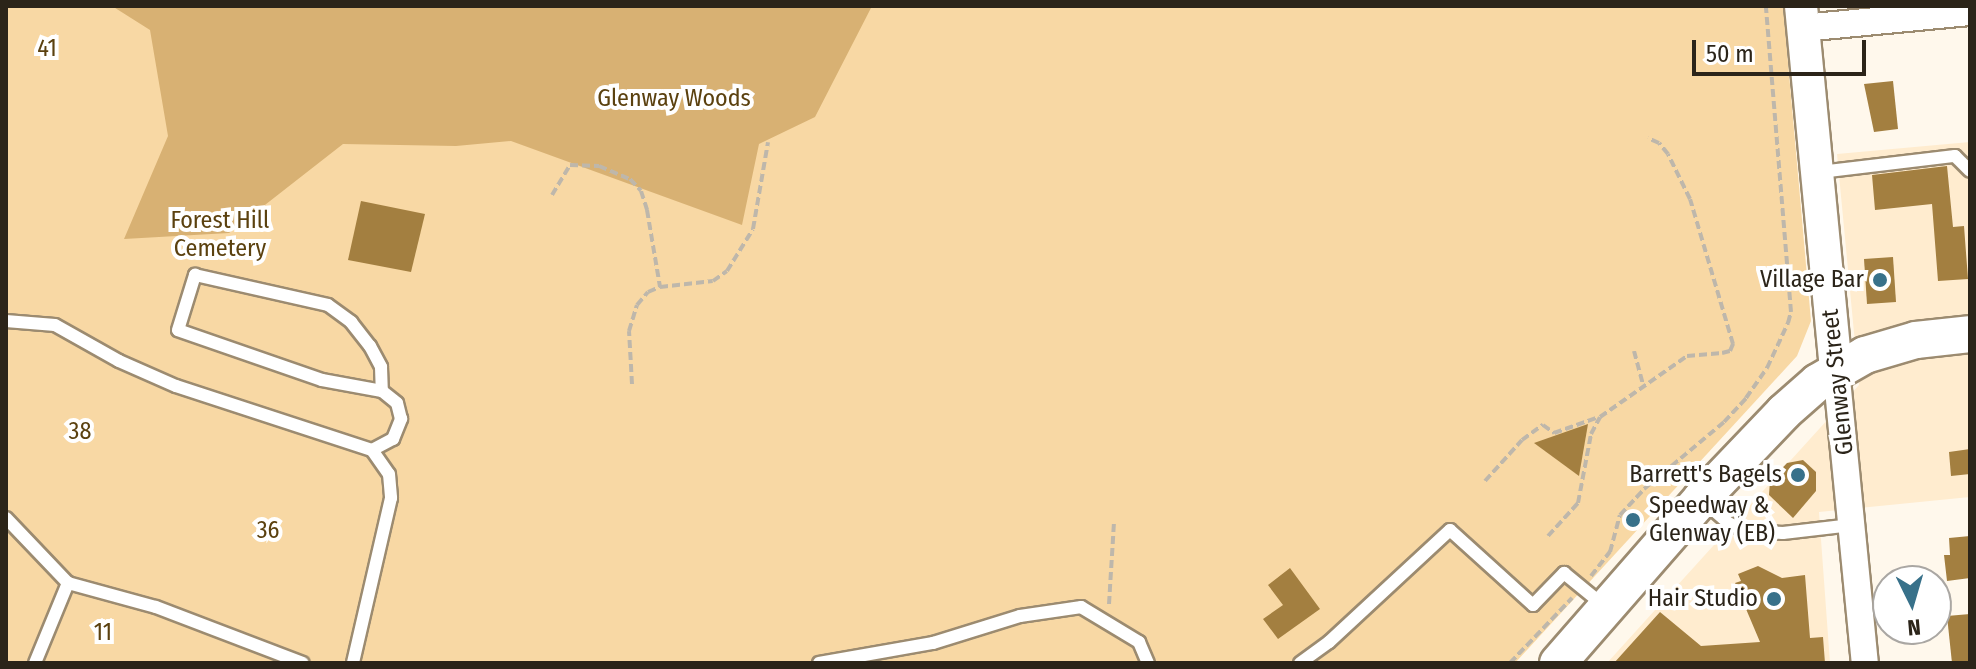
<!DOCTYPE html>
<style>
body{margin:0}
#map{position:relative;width:1976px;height:669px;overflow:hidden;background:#fff8ec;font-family:"Fira Sans Condensed",sans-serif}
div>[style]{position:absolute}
.built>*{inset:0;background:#ffeccf}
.green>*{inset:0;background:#f8d8a4}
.forest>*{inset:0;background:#d8b173}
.building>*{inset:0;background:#a37f40}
.path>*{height:4px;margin-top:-2px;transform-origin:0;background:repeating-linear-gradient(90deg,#beb7ab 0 8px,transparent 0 12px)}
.roads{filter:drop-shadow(2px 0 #9c8b70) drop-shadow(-2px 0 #9c8b70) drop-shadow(0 2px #9c8b70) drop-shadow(0 -2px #9c8b70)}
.service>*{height:12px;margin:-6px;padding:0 6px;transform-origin:6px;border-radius:6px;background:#fff}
.minor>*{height:26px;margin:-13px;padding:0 13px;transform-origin:13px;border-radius:13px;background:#fff}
.tertiary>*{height:32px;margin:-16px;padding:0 16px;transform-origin:16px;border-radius:16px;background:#fff}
.secondary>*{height:36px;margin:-18px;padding:0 18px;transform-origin:18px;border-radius:18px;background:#fff}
.dots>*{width:22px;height:22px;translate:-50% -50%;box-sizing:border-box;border:4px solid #fff;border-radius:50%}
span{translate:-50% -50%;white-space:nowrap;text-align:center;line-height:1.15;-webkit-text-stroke:8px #fff;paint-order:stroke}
.park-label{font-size:24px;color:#5b410f}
.poi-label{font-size:24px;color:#2b2419}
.right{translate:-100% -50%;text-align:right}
.left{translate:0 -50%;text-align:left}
.street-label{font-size:24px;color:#2b2419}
.frame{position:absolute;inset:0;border:8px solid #2b2419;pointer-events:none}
.north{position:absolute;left:1872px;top:565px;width:80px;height:80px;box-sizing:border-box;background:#fff;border:2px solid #aaa7a3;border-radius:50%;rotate:175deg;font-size:22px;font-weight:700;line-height:32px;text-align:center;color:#2b2419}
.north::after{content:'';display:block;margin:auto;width:28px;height:36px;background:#38718a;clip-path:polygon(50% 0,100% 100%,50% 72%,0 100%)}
.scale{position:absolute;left:1692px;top:40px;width:174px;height:36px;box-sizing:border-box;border:4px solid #2b2419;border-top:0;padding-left:10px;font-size:24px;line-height:28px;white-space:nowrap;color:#2b2419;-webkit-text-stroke:6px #fff;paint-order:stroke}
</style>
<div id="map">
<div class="built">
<div style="clip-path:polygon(1970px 142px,1970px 497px,1819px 512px,1830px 663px,1607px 663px,1859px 385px,1837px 154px)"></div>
</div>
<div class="green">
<div style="clip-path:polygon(6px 6px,1783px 6px,1811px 321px,1797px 356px,1515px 663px,6px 663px)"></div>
</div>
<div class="forest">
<div style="clip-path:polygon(112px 6px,872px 6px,815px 117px,759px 144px,742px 225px,511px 141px,456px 146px,343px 144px,229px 233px,124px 239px,168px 136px,150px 30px)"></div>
</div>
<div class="building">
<div style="clip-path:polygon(1893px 81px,1898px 129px,1874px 132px,1864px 84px)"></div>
<div style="clip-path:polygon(1947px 166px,1953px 227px,1964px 226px,1968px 279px,1938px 281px,1932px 204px,1875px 210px,1872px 175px)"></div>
<div style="clip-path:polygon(361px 201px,425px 214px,411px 272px,348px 260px)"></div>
<div style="clip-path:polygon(1893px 257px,1896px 302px,1867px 304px,1864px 259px)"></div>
<div style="clip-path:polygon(1588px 424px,1579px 476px,1534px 443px)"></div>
<div style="clip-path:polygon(1970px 449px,1970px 474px,1951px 476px,1949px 452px)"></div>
<div style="clip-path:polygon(1803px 460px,1816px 472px,1816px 491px,1793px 518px,1769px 495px,1770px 481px,1787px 463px)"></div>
<div style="clip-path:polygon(1970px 536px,1970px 578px,1947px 581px,1944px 555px,1950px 555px,1949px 538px)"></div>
<div style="clip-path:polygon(1758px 566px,1782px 578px,1805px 575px,1810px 638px,1823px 637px,1825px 663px,1614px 663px,1660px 612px,1701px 646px,1760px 642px,1735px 583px,1741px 581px,1738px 574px)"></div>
<div style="clip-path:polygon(1290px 568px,1320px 609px,1278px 639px,1263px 619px,1283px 605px,1268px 585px)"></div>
<div style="clip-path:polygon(1970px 614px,1970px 663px,1952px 663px,1947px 616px)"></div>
</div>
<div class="path">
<div style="left:552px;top:195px;width:35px;rotate:-59deg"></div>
<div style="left:570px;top:165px;width:29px;rotate:2deg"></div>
<div style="left:599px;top:166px;width:34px;rotate:23deg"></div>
<div style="left:630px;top:179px;width:16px;rotate:47deg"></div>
<div style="left:641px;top:191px;width:20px;rotate:72deg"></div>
<div style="left:647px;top:210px;width:78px;rotate:80.4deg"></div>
<div style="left:1634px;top:351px;width:34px;rotate:75deg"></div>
<div style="left:632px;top:384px;width:53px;rotate:-93.2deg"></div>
<div style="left:629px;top:331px;width:27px;rotate:-73deg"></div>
<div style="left:637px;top:305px;width:17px;rotate:-50deg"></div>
<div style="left:648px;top:292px;width:13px;rotate:-23deg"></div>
<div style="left:660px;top:287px;width:53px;rotate:-6.5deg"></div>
<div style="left:713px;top:281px;width:17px;rotate:-36deg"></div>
<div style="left:727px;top:271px;width:49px;rotate:-58.2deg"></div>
<div style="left:753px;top:229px;width:88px;rotate:-80.2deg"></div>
<div style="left:1485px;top:481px;width:55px;rotate:-47.9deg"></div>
<div style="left:1522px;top:440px;width:26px;rotate:-36deg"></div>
<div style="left:1543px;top:425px;width:14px;rotate:36deg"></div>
<div style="left:1554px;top:433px;width:48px;rotate:-19.6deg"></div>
<div style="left:1548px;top:536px;width:45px;rotate:-47.7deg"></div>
<div style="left:1578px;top:503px;width:70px;rotate:-79.3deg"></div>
<div style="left:1591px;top:434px;width:19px;rotate:-62deg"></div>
<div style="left:1600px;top:417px;width:106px;rotate:-35deg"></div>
<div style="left:1687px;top:356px;width:35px;rotate:-5deg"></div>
<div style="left:1722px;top:353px;width:8px;rotate:-14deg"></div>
<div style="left:1730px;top:351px;width:8px;rotate:-67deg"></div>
<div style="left:1733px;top:344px;width:151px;rotate:-106.5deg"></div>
<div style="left:1690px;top:199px;width:50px;rotate:-116.1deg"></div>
<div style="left:1668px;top:154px;width:14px;rotate:-129deg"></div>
<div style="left:1659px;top:143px;width:12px;rotate:-156deg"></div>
<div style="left:1591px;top:576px;width:31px;rotate:-52deg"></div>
<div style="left:1610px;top:552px;width:38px;rotate:-75deg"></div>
<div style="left:1620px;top:515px;width:35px;rotate:-47deg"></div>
<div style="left:1644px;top:489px;width:104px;rotate:-39.9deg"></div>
<div style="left:1724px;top:422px;width:33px;rotate:-47deg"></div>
<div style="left:1746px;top:398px;width:37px;rotate:-55deg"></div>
<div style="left:1767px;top:368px;width:50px;rotate:-65deg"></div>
<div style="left:1788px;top:323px;width:11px;rotate:-75deg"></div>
<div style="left:1791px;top:312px;width:307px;rotate:-94.7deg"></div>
<div style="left:1109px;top:604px;width:81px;rotate:-86.5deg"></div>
<div style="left:1510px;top:663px;width:90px;rotate:-46.4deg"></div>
</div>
<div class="roads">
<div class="service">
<div style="left:1820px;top:172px;width:136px;rotate:-6.8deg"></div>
<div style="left:1955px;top:156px;width:21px;rotate:45deg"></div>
<div style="left:6px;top:321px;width:49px;rotate:4.7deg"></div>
<div style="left:55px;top:325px;width:73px;rotate:29.4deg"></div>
<div style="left:119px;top:361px;width:62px;rotate:23.7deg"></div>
<div style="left:176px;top:386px;width:206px;rotate:18.1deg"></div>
<div style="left:372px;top:450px;width:29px;rotate:55deg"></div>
<div style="left:389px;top:474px;width:24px;rotate:85deg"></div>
<div style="left:391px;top:498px;width:169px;rotate:103deg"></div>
<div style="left:372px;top:450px;width:24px;rotate:-28deg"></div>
<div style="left:393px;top:439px;width:22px;rotate:-68deg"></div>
<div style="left:401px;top:419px;width:16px;rotate:-104deg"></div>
<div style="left:397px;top:403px;width:19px;rotate:-141deg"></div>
<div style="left:382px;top:391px;width:61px;rotate:-169.6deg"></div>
<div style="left:322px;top:380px;width:152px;rotate:-160.9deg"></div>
<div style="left:178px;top:330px;width:58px;rotate:-72.8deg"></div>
<div style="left:195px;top:275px;width:136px;rotate:12.7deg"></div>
<div style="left:328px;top:305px;width:29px;rotate:36deg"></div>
<div style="left:351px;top:322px;width:31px;rotate:52deg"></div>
<div style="left:370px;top:346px;width:24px;rotate:62deg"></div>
<div style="left:381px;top:367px;width:24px;rotate:88deg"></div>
<div style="left:1702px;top:500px;width:35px;rotate:41deg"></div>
<div style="left:1728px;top:523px;width:21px;rotate:23deg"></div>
<div style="left:1747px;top:531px;width:36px;rotate:3deg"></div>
<div style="left:1783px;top:533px;width:69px;rotate:-6.6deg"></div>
<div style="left:6px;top:518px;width:90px;rotate:46.4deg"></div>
<div style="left:68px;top:583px;width:91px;rotate:15.3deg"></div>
<div style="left:156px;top:607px;width:157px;rotate:20.9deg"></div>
<div style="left:35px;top:663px;width:87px;rotate:-67.6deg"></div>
<div style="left:819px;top:663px;width:116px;rotate:-10deg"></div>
<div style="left:933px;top:643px;width:91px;rotate:-17.2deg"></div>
<div style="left:1020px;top:616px;width:62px;rotate:-8.4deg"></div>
<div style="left:1081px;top:607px;width:68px;rotate:31.1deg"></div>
<div style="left:1139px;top:642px;width:23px;rotate:67deg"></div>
<div style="left:1300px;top:663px;width:36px;rotate:-36deg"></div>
<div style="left:1329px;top:642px;width:165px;rotate:-42.8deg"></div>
<div style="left:1450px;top:530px;width:112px;rotate:42.1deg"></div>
<div style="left:1533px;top:605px;width:45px;rotate:-45.9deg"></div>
<div style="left:1564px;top:573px;width:50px;rotate:39.4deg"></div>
</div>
<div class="minor">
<div style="left:1803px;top:28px;width:168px;rotate:-5.5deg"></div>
<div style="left:1836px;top:369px;width:295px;rotate:84.4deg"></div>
</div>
<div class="tertiary">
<div style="left:1801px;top:6px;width:365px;rotate:84.5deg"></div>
</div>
<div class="secondary">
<div style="left:1558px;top:663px;width:218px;rotate:-48.9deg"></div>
<div style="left:1701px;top:499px;width:120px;rotate:-46.3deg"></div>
<div style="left:1784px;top:412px;width:45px;rotate:-41.4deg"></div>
<div style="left:1818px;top:382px;width:54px;rotate:-29.9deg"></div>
<div style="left:1865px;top:355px;width:53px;rotate:-16.4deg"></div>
<div style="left:1916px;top:340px;width:54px;rotate:-6.3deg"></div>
</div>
</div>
<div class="dots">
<div style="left:1880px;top:280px;background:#38718a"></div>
<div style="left:1798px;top:475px;background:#38718a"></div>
<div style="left:1633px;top:520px;background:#38718a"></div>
<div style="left:1774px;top:599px;background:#38718a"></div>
</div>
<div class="park-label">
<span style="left:47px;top:49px">41</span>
<span style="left:674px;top:99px">Glenway Woods</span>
<span style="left:220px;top:235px">Forest Hill<br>Cemetery</span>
<span style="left:80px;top:432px">38</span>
<span style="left:268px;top:531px">36</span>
<span style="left:103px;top:633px">11</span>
</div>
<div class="poi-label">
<span class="right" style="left:1864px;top:280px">Village Bar</span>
<span class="right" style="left:1782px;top:475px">Barrett's Bagels</span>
<span class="left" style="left:1649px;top:520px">Speedway &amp;<br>Glenway (EB)</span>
<span class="right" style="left:1758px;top:599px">Hair Studio</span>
</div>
<div class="street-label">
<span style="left:1838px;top:382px;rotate:-96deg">Glenway Street</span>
</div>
<div class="frame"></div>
<div class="north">N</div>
<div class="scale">50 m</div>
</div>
